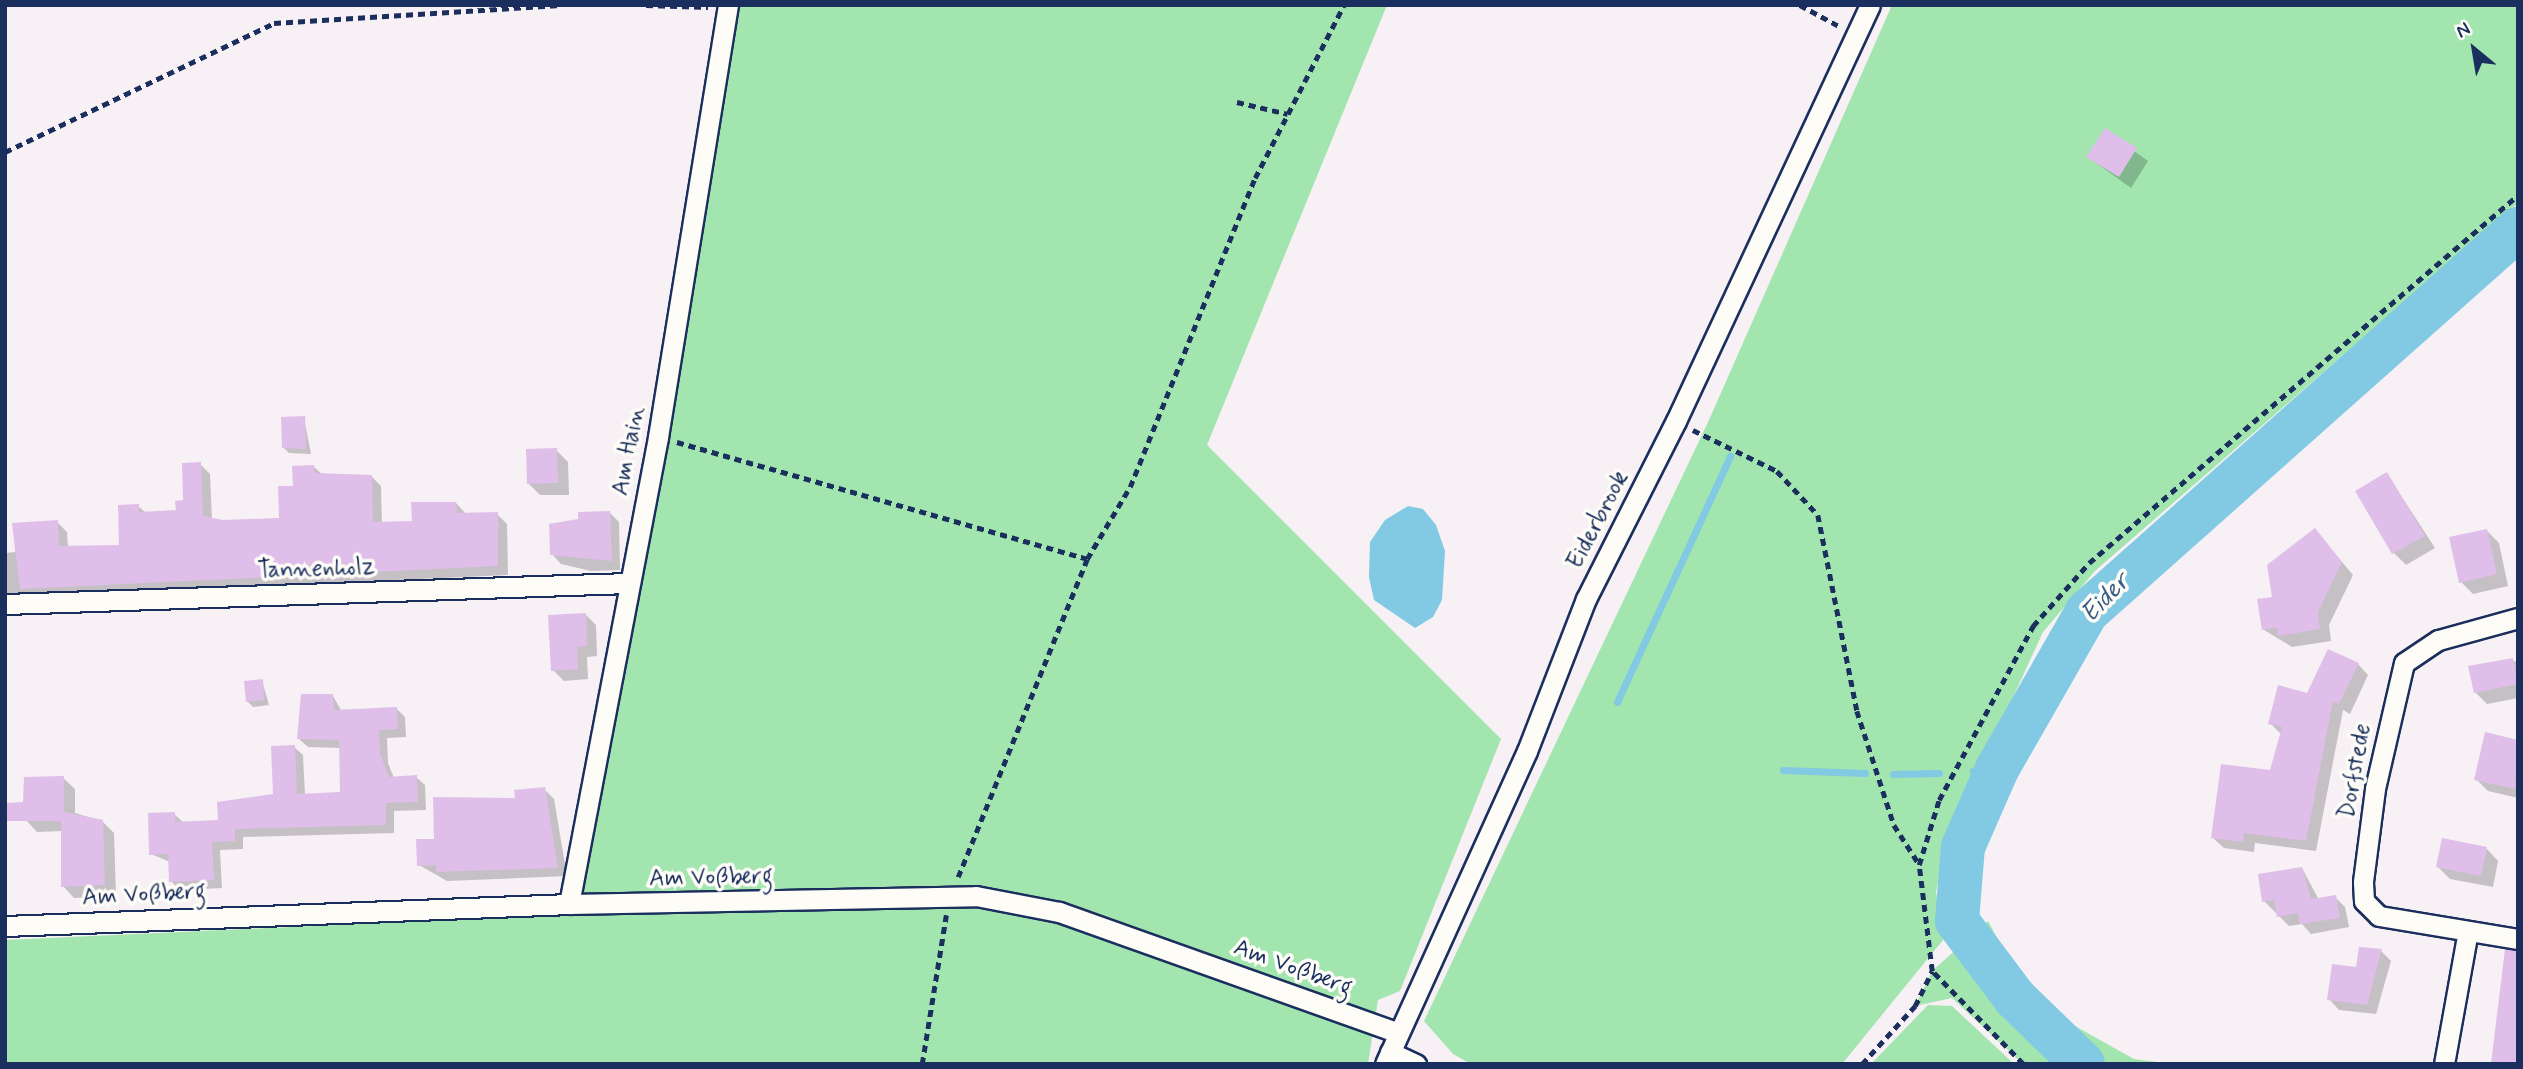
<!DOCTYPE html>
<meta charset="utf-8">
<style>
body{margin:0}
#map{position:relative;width:2523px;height:1069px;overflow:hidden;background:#f7f0f4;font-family:Mynerve,sans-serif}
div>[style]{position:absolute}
.green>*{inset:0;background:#a2e5af}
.water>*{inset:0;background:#82c9e3}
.shadow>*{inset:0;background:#0003}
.stream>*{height:7px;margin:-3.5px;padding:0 3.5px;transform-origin:3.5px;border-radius:3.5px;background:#82c9e3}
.river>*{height:44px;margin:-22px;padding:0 22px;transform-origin:22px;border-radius:22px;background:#82c9e3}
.building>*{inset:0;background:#dfbeea}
.path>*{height:4.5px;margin-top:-2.25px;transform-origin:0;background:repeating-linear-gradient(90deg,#1b2f5e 0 7px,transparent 0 12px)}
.roads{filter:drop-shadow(2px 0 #1b2f5e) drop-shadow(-2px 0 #1b2f5e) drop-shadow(0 2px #1b2f5e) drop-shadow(0 -2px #1b2f5e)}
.street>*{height:19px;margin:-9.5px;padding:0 9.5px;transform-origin:9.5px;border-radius:9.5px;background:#fdfcf7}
span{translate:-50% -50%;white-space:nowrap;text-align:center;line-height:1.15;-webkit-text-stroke:7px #fdfcf7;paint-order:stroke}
.street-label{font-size:24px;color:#1b2f5e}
.water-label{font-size:26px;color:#3a5d86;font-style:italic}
.frame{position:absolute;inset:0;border:7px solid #1b2f5e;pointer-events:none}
.north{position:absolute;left:2439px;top:14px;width:70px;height:70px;-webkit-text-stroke:5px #fdfcf7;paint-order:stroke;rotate:330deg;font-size:19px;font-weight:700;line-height:28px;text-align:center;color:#1b2f5e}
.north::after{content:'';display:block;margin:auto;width:24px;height:32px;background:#1b2f5e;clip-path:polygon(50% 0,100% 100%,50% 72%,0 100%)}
</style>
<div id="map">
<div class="green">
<div style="clip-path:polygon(740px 5px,1387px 5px,1207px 445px,1501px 739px,1400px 991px,1378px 1000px,1368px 1064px,5px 1064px,5px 940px,575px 914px,671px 431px)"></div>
<div style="clip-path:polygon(1892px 5px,2518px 5px,2518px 203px,2095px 571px,2043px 632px,1948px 839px,1936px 892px,1943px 940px,1842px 1064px,1471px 1064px,1453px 1054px,1424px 1021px,1709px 420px)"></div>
<div style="clip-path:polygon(1988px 921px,2032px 1002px,2134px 1059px,2173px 1064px,2023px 1064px,1952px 998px,1915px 1006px,1932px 971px)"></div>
<div style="clip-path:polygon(1928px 1005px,1952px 1006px,2014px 1064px,1871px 1064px)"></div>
</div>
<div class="water">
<div style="clip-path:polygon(1408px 506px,1423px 509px,1436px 525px,1445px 551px,1442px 600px,1433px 617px,1415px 628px,1374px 600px,1369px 577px,1370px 542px,1385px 520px)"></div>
</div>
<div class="shadow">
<div style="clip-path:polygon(2105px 130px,2148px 161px,2131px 188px,2088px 157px)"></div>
<div style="clip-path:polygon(304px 418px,311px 454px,289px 453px,283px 447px)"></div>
<div style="clip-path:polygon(556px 450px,568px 462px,569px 495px,540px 495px,528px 483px)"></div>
<div style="clip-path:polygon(200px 464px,210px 474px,212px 520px,223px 522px,281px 520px,294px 487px,314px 467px,323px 475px,371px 476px,381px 486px,382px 524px,414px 522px,456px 503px,466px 514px,497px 514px,507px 524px,508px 575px,5px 598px,5px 553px,15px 552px,14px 525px,57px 522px,67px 532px,68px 548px,121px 546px,138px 506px,146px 513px,177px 512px)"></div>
<div style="clip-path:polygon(2387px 474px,2435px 548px,2406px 565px,2394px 553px)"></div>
<div style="clip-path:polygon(609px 512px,619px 522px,620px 570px,591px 571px,561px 564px,552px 554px)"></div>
<div style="clip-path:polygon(2315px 530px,2353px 575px,2329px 625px,2331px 641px,2292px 647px,2264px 630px,2274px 598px)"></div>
<div style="clip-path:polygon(2487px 531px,2499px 543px,2508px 586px,2473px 594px,2461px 582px)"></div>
<div style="clip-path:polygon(585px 614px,596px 625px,597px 656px,587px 657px,588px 679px,564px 681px,553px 670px)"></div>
<div style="clip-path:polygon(2516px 661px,2518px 698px,2487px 704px,2475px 692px,2470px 668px)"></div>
<div style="clip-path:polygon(2358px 664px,2368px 675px,2350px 714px,2343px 710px,2316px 851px,2255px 843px,2254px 852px,2224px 848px,2213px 838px,2272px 772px,2282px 735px,2270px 723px)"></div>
<div style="clip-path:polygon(262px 681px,269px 705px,253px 707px,247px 701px)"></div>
<div style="clip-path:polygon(333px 696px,342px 712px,396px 708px,405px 717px,406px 737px,387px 738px,388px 763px,394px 778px,416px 777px,425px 785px,426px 810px,394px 811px,394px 833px,243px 837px,243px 849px,220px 850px,222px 888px,180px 890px,171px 881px,170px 862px,151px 854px,174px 814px,184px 823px,220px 822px,275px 796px,294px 747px,303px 755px,305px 796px,342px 794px,341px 748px,308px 747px,299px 739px)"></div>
<div style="clip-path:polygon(2518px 742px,2518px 798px,2488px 791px,2476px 779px)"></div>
<div style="clip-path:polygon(63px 778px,75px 789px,75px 813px,102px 821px,114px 833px,116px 896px,74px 898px,63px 886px,63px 831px,37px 832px,26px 820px)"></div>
<div style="clip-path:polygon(544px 789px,554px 799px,567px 876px,447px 881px,419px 865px,436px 840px)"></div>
<div style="clip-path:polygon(2487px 849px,2498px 861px,2493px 887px,2450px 879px,2438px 867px)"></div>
<div style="clip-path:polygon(2302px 868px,2319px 900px,2335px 897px,2345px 907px,2349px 927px,2311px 934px,2302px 924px,2289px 926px,2264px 901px)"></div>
<div style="clip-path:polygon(2381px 951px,2391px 961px,2376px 1014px,2339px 1010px,2329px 999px)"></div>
</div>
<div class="stream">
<div style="left:1617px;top:702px;width:271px;rotate:-65.3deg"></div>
<div style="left:1783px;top:770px;width:82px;rotate:2.1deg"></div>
<div style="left:1973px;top:771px;width:24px;rotate:-5deg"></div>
<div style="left:1893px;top:774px;width:46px;rotate:-1.2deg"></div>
</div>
<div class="river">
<div style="left:2083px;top:1064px;width:95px;rotate:-135.9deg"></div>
<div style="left:2015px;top:998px;width:96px;rotate:-127deg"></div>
<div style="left:1957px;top:921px;width:74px;rotate:-85.4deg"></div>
<div style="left:1963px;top:847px;width:85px;rotate:-66.4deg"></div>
<div style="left:1997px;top:769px;width:181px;rotate:-60.2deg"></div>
<div style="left:2087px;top:612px;width:577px;rotate:-41.63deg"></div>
</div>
<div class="building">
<div style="clip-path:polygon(2105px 128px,2137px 148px,2119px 177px,2086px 157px)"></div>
<div style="clip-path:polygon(305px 416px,306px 449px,282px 448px,281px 417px)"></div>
<div style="clip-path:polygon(557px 448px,558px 483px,527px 484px,526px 449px)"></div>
<div style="clip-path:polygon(201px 462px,203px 516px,223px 520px,279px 518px,278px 486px,293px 486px,292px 466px,314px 465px,315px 473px,372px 475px,373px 522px,412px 521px,411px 502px,456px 502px,457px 513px,498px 512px,498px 566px,20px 589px,12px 523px,58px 520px,59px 546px,119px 545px,118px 505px,139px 504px,139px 512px,176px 510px,175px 501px,183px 500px,182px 463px)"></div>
<div style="clip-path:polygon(2387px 472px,2425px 536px,2392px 554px,2355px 491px)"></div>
<div style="clip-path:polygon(610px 511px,612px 561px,550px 555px,549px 524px,578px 519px,578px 512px)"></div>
<div style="clip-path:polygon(2315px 528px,2342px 562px,2318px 612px,2320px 629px,2278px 636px,2277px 628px,2262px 630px,2257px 599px,2272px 597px,2267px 565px)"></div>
<div style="clip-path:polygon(2487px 529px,2497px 574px,2459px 583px,2449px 537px)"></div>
<div style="clip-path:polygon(586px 613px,587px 646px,577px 647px,578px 669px,551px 671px,548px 615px)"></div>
<div style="clip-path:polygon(2328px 649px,2359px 663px,2339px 704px,2333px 701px,2306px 841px,2244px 833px,2243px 842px,2211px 838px,2221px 764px,2270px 770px,2282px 727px,2268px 724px,2278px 685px,2307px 693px)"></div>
<div style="clip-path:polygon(2513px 658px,2518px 684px,2474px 693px,2468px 666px)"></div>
<div style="clip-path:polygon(263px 679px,264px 700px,246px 702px,244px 681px)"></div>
<div style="clip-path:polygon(301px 694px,333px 694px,334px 710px,397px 707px,398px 729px,379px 730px,380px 753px,389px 777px,417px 775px,418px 802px,386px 803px,386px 825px,235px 829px,235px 841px,212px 842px,214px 880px,169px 882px,168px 854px,149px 855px,148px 813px,175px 812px,175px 822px,218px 820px,217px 802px,273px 794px,271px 746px,295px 745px,297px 794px,340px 792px,339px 740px,297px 739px)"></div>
<div style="clip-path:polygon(2485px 732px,2518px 740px,2515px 789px,2474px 780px)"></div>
<div style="clip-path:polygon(64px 776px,64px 812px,103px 820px,105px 885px,61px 887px,61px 821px,5px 821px,5px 803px,23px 802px,24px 777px)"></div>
<div style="clip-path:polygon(545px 787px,558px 868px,436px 872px,436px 865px,417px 866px,416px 839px,434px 839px,433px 797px,515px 798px,514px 790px)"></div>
<div style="clip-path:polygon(2442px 838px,2487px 847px,2481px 876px,2436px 867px)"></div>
<div style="clip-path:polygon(2302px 867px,2311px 899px,2336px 895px,2340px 918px,2300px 924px,2298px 913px,2277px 917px,2274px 900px,2262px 902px,2258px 874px)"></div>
<div style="clip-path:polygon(2359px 947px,2382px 949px,2367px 1005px,2327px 1000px,2332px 964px,2356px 967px)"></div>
<div style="clip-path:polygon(2505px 949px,2518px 951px,2518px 1064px,2491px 1064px)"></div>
</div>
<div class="path">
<div style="left:646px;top:5px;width:62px;rotate:1.8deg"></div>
<div style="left:1800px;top:5px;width:44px;rotate:28.3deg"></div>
<div style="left:1237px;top:102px;width:52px;rotate:13.2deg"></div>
<div style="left:5px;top:152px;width:298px;rotate:-25.6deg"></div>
<div style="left:274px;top:23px;width:287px;rotate:-3.6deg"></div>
<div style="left:1693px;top:430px;width:93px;rotate:26deg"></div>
<div style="left:1777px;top:471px;width:60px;rotate:47deg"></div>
<div style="left:1818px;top:515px;width:200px;rotate:78.7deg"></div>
<div style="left:1857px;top:711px;width:120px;rotate:72deg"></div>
<div style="left:1894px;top:825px;width:46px;rotate:57.3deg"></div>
<div style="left:677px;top:442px;width:426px;rotate:15.9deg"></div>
<div style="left:958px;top:877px;width:343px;rotate:-67.9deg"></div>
<div style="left:1087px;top:559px;width:84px;rotate:-59.2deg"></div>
<div style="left:1130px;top:487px;width:333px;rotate:-68deg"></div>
<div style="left:1255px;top:178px;width:195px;rotate:-62.8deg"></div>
<div style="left:922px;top:1064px;width:151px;rotate:-80.8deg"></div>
<div style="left:1862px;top:1064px;width:79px;rotate:-47.6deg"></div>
<div style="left:1915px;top:1006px;width:39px;rotate:-64deg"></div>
<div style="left:2023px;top:1064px;width:130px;rotate:-134.4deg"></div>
<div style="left:1932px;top:971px;width:107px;rotate:-97deg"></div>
<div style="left:1919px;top:865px;width:68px;rotate:-72.9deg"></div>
<div style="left:1939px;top:800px;width:198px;rotate:-61.6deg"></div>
<div style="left:2033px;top:626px;width:84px;rotate:-48.4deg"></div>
<div style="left:2089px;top:563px;width:565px;rotate:-40.62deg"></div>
</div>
<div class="roads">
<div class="street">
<div style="left:5px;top:604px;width:623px;rotate:-1.93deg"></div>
<div style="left:2518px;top:618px;width:83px;rotate:164.6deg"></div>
<div style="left:2438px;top:640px;width:41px;rotate:145.9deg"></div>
<div style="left:2404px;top:663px;width:129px;rotate:103deg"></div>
<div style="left:2375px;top:789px;width:94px;rotate:97.4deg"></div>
<div style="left:2363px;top:882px;width:19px;rotate:87deg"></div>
<div style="left:2364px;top:901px;width:21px;rotate:45deg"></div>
<div style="left:2379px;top:916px;width:141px;rotate:9.4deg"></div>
<div style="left:569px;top:904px;width:475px;rotate:-79.2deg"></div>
<div style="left:658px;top:437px;width:438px;rotate:-80.8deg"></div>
<div style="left:5px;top:926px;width:564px;rotate:-2.23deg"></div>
<div style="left:569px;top:904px;width:407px;rotate:-1.1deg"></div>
<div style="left:976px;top:896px;width:85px;rotate:10.9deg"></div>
<div style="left:1059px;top:912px;width:358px;rotate:19.6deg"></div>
<div style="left:1390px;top:1052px;width:29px;rotate:25deg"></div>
<div style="left:1385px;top:1064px;width:344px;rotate:-65.6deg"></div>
<div style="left:1527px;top:751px;width:163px;rotate:-68.8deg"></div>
<div style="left:1586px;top:599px;width:199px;rotate:-63.2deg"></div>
<div style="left:1676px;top:421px;width:459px;rotate:-65deg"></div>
<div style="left:2444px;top:1064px;width:135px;rotate:-79.8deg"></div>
</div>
</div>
<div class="street-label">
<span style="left:629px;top:451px;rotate:-79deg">Am Hain</span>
<span style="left:1598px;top:520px;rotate:-63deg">Eiderbrook</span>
<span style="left:316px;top:569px;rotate:-2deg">Tannenholz</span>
<span style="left:2355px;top:771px;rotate:-80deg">Dorfstede</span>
<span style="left:711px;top:878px;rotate:-1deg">Am Voßberg</span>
<span style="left:144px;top:895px;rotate:-3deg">Am Voßberg</span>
<span style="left:1293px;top:968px;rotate:20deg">Am Voßberg</span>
</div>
<div class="water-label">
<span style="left:2106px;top:599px;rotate:-46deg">Eider</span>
</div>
<div class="frame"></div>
<div class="north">N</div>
</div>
